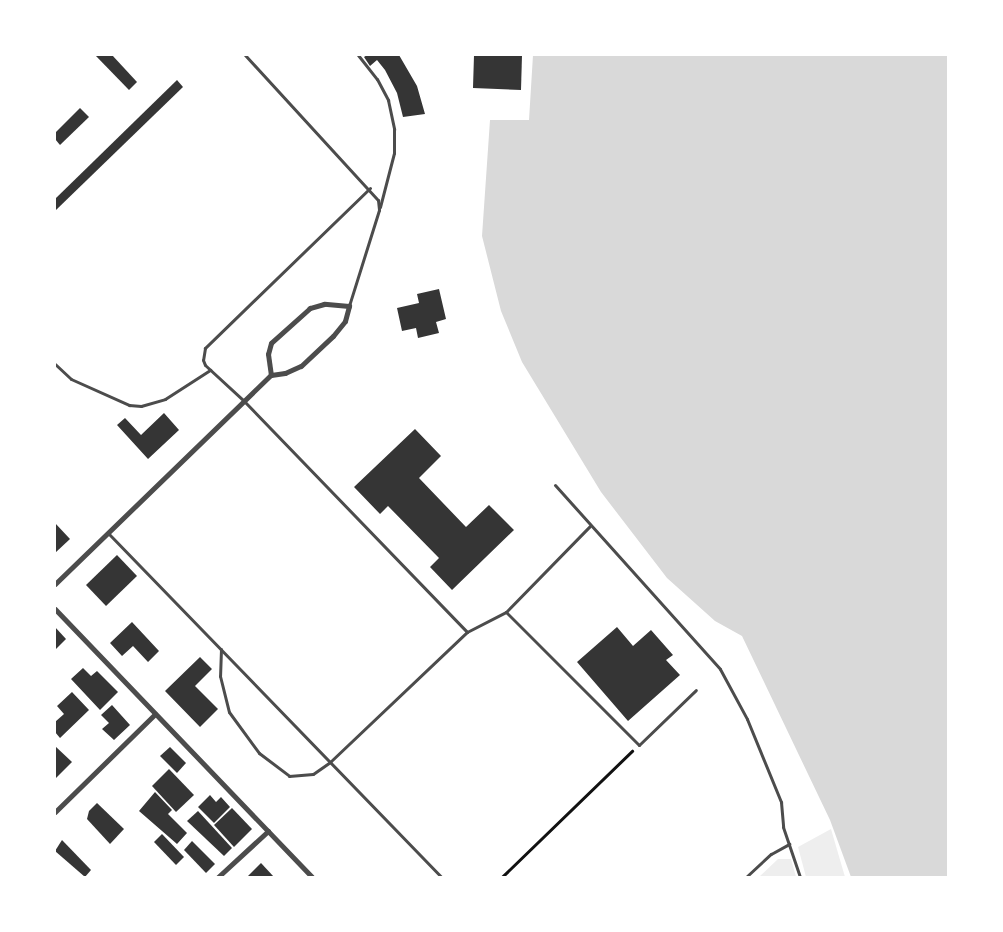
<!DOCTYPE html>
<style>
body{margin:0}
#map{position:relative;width:1003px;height:932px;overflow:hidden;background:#fff;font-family:Quicksand,sans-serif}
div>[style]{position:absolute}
.green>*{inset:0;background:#eee}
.water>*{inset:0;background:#d9d9d9}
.building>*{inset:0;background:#353535}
.path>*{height:2.5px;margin:-1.25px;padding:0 1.25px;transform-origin:1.25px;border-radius:1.25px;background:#111}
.service>*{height:3px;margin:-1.5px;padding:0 1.5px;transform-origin:1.5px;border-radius:1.5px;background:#4c4c4c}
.minor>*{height:5px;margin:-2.5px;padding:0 2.5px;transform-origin:2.5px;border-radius:2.5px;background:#4c4c4c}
span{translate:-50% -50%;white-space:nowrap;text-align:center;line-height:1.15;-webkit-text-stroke:5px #fff;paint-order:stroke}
.frame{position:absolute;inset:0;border:56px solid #fff;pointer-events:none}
</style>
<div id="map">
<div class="green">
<div style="clip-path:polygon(831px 829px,845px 877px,806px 877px,798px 847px)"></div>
<div style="clip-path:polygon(778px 859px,791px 859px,796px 877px,759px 877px)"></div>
</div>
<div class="water">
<div style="clip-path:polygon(533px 55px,948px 55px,948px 877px,851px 877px,830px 820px,742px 636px,715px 621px,667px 578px,601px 492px,522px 362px,501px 311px,482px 236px,490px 120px,529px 120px)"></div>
</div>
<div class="building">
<div style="clip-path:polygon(95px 55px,112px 55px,137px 82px,129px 90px)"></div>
<div style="clip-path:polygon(367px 55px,399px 55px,417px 86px,425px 114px,403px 117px,397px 93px,385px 70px,377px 60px,370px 66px,364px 57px)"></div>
<div style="clip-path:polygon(474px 55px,522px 55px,521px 90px,473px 88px)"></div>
<div style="clip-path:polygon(177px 80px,183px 87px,56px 210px,55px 199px)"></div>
<div style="clip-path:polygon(80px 108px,89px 117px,60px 145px,55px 139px,55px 133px)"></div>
<div style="clip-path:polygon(439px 289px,446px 319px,436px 322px,439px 333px,418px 338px,416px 328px,402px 331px,397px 308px,419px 303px,417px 294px)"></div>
<div style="clip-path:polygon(164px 413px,179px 430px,148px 459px,117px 425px,125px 418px,141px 435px)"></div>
<div style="clip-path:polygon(415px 429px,441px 456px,419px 478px,466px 527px,489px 505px,514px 530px,452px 590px,430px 567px,439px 558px,388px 506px,380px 514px,354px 487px)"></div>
<div style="clip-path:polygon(55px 523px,70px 539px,55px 553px)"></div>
<div style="clip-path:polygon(117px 555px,137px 576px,106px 606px,86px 585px)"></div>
<div style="clip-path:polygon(132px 622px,159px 651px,148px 662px,133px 646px,122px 656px,110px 643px)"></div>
<div style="clip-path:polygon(55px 627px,66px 639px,55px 650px)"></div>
<div style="clip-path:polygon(617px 627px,633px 646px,651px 630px,673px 655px,666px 660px,680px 675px,628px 721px,577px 662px)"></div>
<div style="clip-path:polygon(200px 657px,212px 669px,195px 686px,218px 709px,200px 727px,165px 691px)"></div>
<div style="clip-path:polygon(83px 668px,91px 676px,97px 671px,118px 692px,100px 710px,71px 679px)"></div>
<div style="clip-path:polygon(72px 692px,89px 710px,60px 738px,55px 732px,55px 722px,64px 714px,57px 706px)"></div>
<div style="clip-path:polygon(112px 705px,130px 725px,114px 740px,102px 729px,109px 723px,101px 715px)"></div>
<div style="clip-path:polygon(55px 746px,72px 762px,55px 779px)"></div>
<div style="clip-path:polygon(170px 747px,186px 763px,177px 773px,160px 756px)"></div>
<div style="clip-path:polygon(169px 769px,194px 795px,176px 812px,152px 786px)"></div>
<div style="clip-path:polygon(155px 792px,172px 810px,168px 814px,187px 833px,177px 844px,139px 811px)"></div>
<div style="clip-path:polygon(210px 795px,216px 802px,221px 797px,230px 807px,214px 823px,198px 807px)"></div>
<div style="clip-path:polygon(97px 803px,124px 829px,110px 844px,87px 819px,89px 811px)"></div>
<div style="clip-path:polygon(232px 808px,252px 829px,234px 847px,214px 825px)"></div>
<div style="clip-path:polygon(198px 811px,232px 848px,224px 856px,187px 821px)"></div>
<div style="clip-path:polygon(162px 834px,184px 857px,176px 865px,154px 842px)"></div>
<div style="clip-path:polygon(62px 840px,91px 870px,85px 877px,55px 851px)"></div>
<div style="clip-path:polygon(192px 841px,215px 864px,206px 873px,184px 850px)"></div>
<div style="clip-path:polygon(261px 863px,274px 877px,247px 877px)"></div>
</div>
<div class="path">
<div style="left:502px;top:877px;width:181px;rotate:-44.1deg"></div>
</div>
<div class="service">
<div style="left:245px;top:55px;width:197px;rotate:47.5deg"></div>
<div style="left:378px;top:200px;width:10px;rotate:84deg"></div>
<div style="left:379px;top:210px;width:101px;rotate:107.4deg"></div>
<div style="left:358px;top:55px;width:31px;rotate:52deg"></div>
<div style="left:377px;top:79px;width:24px;rotate:62deg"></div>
<div style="left:388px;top:100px;width:30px;rotate:78deg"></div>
<div style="left:394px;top:129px;width:24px;rotate:90deg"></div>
<div style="left:394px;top:153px;width:56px;rotate:104.5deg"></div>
<div style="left:370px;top:188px;width:230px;rotate:135.9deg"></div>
<div style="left:205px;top:348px;width:12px;rotate:99deg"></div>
<div style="left:203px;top:360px;width:5px;rotate:68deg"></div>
<div style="left:205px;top:365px;width:53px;rotate:42.7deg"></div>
<div style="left:244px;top:401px;width:321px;rotate:46deg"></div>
<div style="left:55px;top:364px;width:22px;rotate:43deg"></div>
<div style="left:71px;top:379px;width:64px;rotate:24.1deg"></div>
<div style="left:129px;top:405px;width:12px;rotate:5deg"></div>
<div style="left:141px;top:406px;width:25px;rotate:-16deg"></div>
<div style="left:165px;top:399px;width:54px;rotate:-32.8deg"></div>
<div style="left:555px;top:485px;width:247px;rotate:48.1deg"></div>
<div style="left:720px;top:669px;width:57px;rotate:61.6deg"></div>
<div style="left:747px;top:719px;width:90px;rotate:67.7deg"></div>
<div style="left:781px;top:802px;width:25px;rotate:85deg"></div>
<div style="left:783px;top:827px;width:53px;rotate:71.2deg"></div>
<div style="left:108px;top:533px;width:479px;rotate:45.9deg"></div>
<div style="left:506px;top:612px;width:188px;rotate:45deg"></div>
<div style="left:639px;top:745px;width:79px;rotate:-44deg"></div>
<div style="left:221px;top:649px;width:27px;rotate:92deg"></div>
<div style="left:220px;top:676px;width:37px;rotate:76deg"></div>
<div style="left:229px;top:712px;width:51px;rotate:53.8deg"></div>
<div style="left:259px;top:753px;width:38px;rotate:37deg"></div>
<div style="left:289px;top:776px;width:24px;rotate:-5deg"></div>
<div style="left:313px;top:774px;width:21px;rotate:-35deg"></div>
<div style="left:330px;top:762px;width:189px;rotate:-43.5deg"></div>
<div style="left:467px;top:632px;width:44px;rotate:-27.1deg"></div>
<div style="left:506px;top:612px;width:120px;rotate:-45.7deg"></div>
<div style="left:746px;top:877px;width:34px;rotate:-43deg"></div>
<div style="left:771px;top:854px;width:21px;rotate:-29deg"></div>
</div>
<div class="minor">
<div style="left:55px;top:584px;width:301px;rotate:-44.1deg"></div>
<div style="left:271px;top:375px;width:14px;rotate:-8deg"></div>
<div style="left:285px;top:373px;width:17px;rotate:-24deg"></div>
<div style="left:301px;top:366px;width:44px;rotate:-43.2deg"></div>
<div style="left:333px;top:336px;width:19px;rotate:-51deg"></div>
<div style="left:345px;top:321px;width:16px;rotate:-75deg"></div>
<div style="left:349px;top:306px;width:25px;rotate:-175deg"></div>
<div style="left:324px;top:304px;width:15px;rotate:164deg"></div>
<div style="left:310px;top:308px;width:52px;rotate:138.1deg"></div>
<div style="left:271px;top:343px;width:11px;rotate:105deg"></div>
<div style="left:268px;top:354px;width:21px;rotate:82deg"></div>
<div style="left:55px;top:609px;width:371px;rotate:46.2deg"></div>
<div style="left:55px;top:812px;width:140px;rotate:-44.4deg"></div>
<div style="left:218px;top:877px;width:68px;rotate:-42.6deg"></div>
</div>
<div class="frame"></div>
</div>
